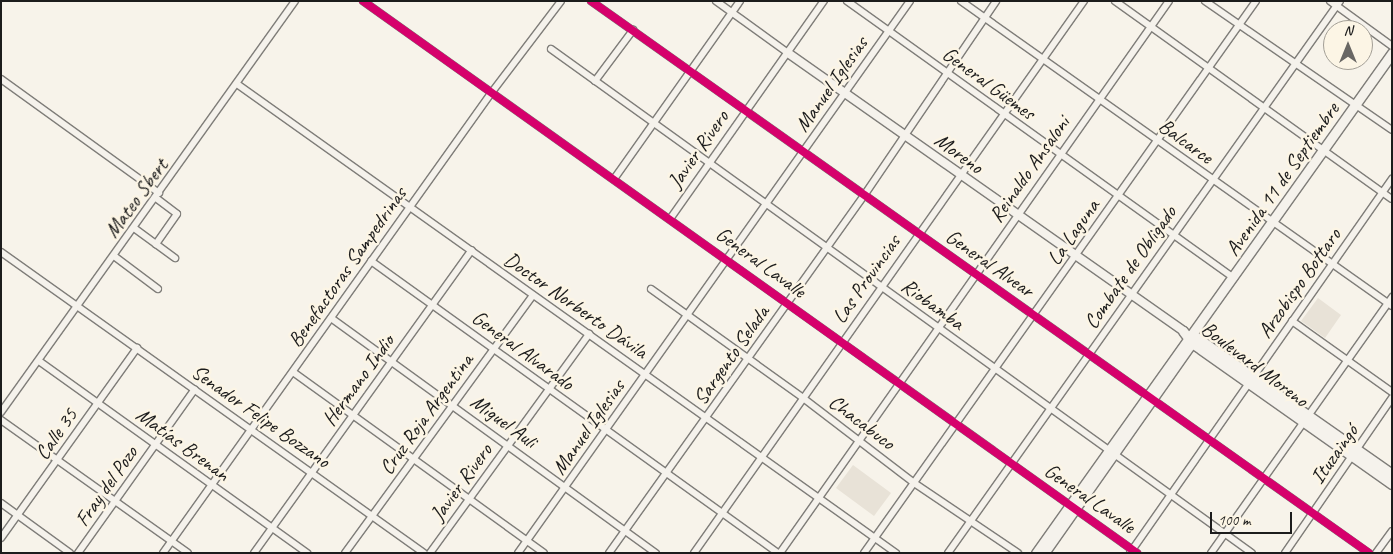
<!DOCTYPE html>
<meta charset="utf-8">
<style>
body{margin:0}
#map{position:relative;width:1393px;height:554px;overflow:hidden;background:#f7f3ea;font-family:Caveat,sans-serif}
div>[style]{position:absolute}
.green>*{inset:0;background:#e8e2d7}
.roads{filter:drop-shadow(1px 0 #7f7d79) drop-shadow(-1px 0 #7f7d79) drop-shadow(0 1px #7f7d79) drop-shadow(0 -1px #7f7d79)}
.minor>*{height:6px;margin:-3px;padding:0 3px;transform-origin:3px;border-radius:3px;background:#f5f2ec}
.tertiary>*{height:8px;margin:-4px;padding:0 4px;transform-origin:4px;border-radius:4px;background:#f5f2ec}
.secondary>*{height:9px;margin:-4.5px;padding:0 4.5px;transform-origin:4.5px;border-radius:4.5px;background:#f5f2ec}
.cycleway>*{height:8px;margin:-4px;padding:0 4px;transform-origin:4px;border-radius:4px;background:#d6006c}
span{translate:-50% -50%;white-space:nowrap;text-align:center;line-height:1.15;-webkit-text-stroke:5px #fcf5e5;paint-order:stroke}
.street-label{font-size:21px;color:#1c1c1c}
.frame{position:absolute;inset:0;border:2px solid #1c1c1c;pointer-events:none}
.north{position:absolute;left:1323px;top:20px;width:50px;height:50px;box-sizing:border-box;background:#fcf5e5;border:1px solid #a29e95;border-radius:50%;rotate:0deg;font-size:14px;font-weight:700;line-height:20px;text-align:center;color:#1c1c1c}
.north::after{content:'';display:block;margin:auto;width:18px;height:22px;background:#696764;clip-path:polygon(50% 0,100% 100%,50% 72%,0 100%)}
.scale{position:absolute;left:1210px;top:512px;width:82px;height:22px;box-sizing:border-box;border:2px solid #1c1c1c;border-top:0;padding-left:6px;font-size:15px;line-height:18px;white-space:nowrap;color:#1c1c1c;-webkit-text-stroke:4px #fcf5e5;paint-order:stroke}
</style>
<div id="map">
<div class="green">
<div style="clip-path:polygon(1318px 298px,1341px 315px,1325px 338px,1301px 321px)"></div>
<div style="clip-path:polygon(853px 465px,891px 493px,874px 516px,836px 488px)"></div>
</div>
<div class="roads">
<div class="minor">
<div style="left:363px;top:1px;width:951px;rotate:35.5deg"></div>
<div style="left:591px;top:1px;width:954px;rotate:35.36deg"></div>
<div style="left:716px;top:1px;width:89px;rotate:35.8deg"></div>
<div style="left:847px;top:1px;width:476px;rotate:35.6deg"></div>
<div style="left:961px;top:1px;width:528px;rotate:35.29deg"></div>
<div style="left:1115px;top:1px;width:340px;rotate:35.6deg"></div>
<div style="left:1205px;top:1px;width:227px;rotate:34.6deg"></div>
<div style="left:1330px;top:1px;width:77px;rotate:36deg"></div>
<div style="left:551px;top:49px;width:863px;rotate:35.72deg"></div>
<div style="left:1px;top:79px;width:195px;rotate:35.8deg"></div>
<div style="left:595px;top:81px;width:64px;rotate:-53.3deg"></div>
<div style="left:237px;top:84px;width:809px;rotate:35.44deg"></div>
<div style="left:614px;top:179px;width:218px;rotate:-54.7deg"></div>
<div style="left:156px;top:198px;width:26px;rotate:37deg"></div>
<div style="left:177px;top:214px;width:37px;rotate:125deg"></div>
<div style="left:670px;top:219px;width:267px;rotate:-54.8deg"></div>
<div style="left:134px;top:228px;width:51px;rotate:36.2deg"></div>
<div style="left:1px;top:252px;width:519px;rotate:35.44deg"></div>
<div style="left:114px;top:256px;width:55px;rotate:36.9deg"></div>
<div style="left:371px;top:261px;width:501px;rotate:35.66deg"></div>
<div style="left:651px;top:289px;width:187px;rotate:35.6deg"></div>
<div style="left:803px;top:398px;width:140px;rotate:37.4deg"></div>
<div style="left:914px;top:483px;width:125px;rotate:33.9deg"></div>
<div style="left:331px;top:318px;width:401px;rotate:35.9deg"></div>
<div style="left:1292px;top:321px;width:123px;rotate:35.4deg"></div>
<div style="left:39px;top:361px;width:330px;rotate:35.6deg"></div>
<div style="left:293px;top:372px;width:309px;rotate:35.8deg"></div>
<div style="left:1px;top:412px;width:505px;rotate:-54.42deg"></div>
<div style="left:1px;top:420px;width:229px;rotate:35.4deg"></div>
<div style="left:1px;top:503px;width:85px;rotate:35.9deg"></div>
<div style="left:1px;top:538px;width:234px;rotate:-54.4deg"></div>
<div style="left:78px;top:553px;width:201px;rotate:-54.5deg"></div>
<div style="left:163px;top:553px;width:566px;rotate:-54.49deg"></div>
<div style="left:492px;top:92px;width:114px;rotate:-52.8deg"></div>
<div style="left:254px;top:553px;width:373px;rotate:-54.3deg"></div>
<div style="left:345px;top:553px;width:319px;rotate:-53.9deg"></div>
<div style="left:430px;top:553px;width:271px;rotate:-54deg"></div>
<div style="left:518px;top:553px;width:677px;rotate:-54.62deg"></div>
<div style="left:609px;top:553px;width:437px;rotate:-54.5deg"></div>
<div style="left:863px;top:197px;width:237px;rotate:-55.8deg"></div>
<div style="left:694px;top:553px;width:676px;rotate:-54.76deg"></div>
<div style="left:780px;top:553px;width:675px;rotate:-54.83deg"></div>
<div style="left:864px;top:553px;width:677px;rotate:-54.62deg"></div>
<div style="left:948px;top:553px;width:677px;rotate:-54.62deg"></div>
<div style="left:1130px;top:553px;width:457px;rotate:-55deg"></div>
<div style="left:1211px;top:553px;width:314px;rotate:-54.7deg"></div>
<div style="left:1285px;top:553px;width:188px;rotate:-55.4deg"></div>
<div style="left:1376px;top:553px;width:27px;rotate:-54deg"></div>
</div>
<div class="tertiary">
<div style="left:788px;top:53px;width:483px;rotate:35.1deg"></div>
</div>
<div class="secondary">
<div style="left:1183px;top:331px;width:15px;rotate:53deg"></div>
<div style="left:1192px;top:343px;width:245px;rotate:35.2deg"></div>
<div style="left:1192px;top:334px;width:244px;rotate:35deg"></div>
<div style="left:1036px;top:553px;width:614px;rotate:-54.55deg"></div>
<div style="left:1044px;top:553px;width:264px;rotate:-54.9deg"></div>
</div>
</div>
<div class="cycleway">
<div style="left:363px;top:1px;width:951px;rotate:35.5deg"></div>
<div style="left:591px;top:1px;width:954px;rotate:35.36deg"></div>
</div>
<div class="street-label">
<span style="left:989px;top:83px;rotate:36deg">General Güemes</span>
<span style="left:831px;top:84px;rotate:-55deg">Manuel Iglesias</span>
<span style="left:1186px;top:141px;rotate:36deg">Balcarce</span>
<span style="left:698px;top:149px;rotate:-55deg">Javier Rivero</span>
<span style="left:959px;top:153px;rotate:36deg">Moreno</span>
<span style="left:1029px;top:169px;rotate:-55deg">Reinaldo Ansaloni</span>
<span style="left:1282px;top:179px;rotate:-55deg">Avenida 11 de Septiembre</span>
<span style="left:136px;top:198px;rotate:-54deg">Mateo Sbert</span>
<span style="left:1073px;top:232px;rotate:-55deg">La Laguna</span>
<span style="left:761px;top:262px;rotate:36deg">General Lavalle</span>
<span style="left:990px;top:263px;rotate:35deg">General Alvear</span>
<span style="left:347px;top:267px;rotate:-55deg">Benefactoras Sampedrinas</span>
<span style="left:1130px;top:267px;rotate:-55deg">Combate de Obligado</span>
<span style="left:866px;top:279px;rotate:-55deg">Las Provincias</span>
<span style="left:1299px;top:283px;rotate:-55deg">Arzobispo Bottaro</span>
<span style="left:933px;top:304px;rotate:36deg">Riobamba</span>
<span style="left:576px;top:305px;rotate:35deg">Doctor Norberto Dávila</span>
<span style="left:523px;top:350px;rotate:36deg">General Alvarado</span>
<span style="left:731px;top:355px;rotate:-55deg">Sargento Selada</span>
<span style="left:1255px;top:364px;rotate:37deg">Boulevard Moreno</span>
<span style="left:358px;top:380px;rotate:-54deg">Hermano Indio</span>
<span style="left:426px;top:414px;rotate:-54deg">Cruz Roja Argentina</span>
<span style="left:261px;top:416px;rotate:35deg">Senador Felipe Bozzano</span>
<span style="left:504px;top:421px;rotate:36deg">Miguel Auli</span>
<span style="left:862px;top:422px;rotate:37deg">Chacabuco</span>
<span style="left:588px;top:427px;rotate:-55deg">Manuel Iglesias</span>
<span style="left:56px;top:434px;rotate:-55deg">Calle 35</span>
<span style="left:183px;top:444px;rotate:36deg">Matías Brenan</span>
<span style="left:1334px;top:454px;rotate:-55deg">Ituzaingó</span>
<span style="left:461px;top:482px;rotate:-54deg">Javier Rivero</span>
<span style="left:106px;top:486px;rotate:-55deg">Fray del Pozo</span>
<span style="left:1090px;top:498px;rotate:35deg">General Lavalle</span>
</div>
<div class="frame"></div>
<div class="north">N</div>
<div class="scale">100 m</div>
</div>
